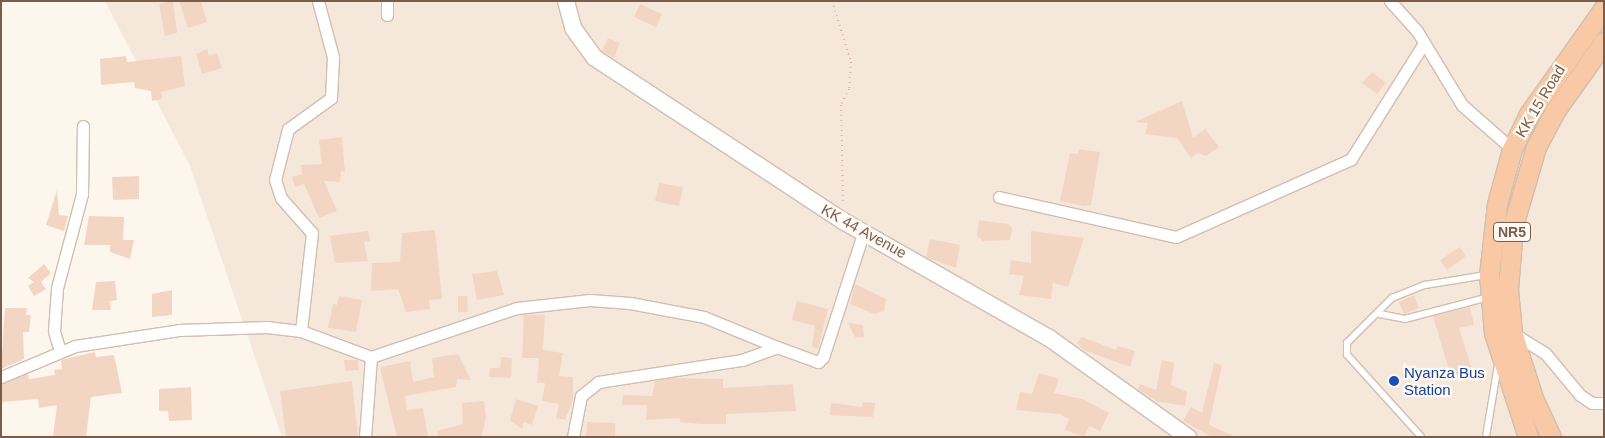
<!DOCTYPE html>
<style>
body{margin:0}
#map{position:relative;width:1605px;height:438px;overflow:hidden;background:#fdf6ec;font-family:Helvetica,sans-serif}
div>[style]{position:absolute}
.residential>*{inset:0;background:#f5e8da}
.building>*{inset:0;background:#f3d5c3}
.path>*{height:2px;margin-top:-1px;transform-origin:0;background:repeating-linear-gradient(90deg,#d9b8a5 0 1px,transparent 0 5px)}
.roads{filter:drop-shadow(1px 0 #d1beb0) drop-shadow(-1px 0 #d1beb0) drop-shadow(0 1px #d1beb0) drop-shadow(0 -1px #d1beb0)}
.service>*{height:5.5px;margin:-2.75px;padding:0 2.75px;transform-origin:2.75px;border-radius:2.75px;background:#fff}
.minor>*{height:11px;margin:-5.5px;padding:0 5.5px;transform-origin:5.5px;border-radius:5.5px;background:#fff}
.secondary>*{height:16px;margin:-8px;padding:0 8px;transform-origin:8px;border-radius:8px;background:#fff}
.trunk>*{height:19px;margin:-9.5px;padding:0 9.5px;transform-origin:9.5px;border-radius:9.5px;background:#f9c8a4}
.dots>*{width:14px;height:14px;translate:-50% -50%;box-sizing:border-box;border:2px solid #fffaf3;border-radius:50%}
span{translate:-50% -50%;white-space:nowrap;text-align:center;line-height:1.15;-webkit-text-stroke:4.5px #fffaf3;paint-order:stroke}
.shield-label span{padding:1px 4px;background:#fffaf3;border:1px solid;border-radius:4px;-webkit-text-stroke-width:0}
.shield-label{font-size:14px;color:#7a5c4d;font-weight:700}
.street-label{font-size:15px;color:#7a5c4d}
.transit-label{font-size:15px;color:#164399}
.left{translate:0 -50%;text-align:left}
.frame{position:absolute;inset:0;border:2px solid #7a5c4d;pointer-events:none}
</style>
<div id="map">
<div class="residential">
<div style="clip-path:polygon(105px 1px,1604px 1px,1604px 437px,282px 437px,190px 166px)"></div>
</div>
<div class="building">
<div style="clip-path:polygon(173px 1px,177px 33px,165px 36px,159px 4px)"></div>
<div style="clip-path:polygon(179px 1px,201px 1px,207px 22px,188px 28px)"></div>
<div style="clip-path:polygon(640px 4px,662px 14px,656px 27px,634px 17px)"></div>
<div style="clip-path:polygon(608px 38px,620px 43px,614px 58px,602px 51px)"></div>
<div style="clip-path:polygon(207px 49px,209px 56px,217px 53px,222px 68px,202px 74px,196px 54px)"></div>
<div style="clip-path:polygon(126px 56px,127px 62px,181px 56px,185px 86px,161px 92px,162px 99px,152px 101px,151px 91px,135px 88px,134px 82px,101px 85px,100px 59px)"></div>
<div style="clip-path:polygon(1372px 72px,1386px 83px,1377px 94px,1362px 83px)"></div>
<div style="clip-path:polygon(1182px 101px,1193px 138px,1205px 129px,1219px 147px,1206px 156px,1198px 153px,1191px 158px,1177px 138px,1145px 134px,1148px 123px,1135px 122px)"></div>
<div style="clip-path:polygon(342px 137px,345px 172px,341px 171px,340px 182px,324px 181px,337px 211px,319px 218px,304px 184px,295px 187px,292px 177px,302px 174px,301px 165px,322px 164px,319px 140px)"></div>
<div style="clip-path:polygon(1079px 149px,1100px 152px,1091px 205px,1084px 206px,1060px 201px,1070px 153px,1078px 154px)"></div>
<div style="clip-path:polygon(139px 176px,139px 199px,113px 200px,112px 177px)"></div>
<div style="clip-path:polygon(659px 183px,683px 187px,679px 206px,655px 201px)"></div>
<div style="clip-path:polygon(57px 190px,59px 215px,68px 216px,64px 231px,46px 225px)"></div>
<div style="clip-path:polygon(89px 216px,124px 217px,123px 240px,134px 240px,130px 259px,110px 252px,110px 245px,84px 245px)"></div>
<div style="clip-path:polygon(979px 220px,1008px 224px,1012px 228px,1010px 240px,983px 241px,977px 236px)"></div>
<div style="clip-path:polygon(435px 230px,442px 299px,429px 300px,430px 309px,406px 312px,398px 289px,371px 291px,372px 263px,400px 262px,402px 233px)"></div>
<div style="clip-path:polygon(368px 231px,370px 241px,364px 242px,368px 261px,335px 263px,330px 236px)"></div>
<div style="clip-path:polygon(1031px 231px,1084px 238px,1068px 287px,1053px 283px,1051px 299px,1019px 295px,1024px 276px,1009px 274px,1011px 260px,1031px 263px)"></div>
<div style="clip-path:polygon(930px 239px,960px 245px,956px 268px,926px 257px)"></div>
<div style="clip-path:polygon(1460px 247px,1466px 256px,1447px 270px,1440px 260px)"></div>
<div style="clip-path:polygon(44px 264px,51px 273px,41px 282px,46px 289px,34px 296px,28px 286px,34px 282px,28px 278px)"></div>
<div style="clip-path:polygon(497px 271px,504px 295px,477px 300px,472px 274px)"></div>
<div style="clip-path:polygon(115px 281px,117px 300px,110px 301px,111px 310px,92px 310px,96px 282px)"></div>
<div style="clip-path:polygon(855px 284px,886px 299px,884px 311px,874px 314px,850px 304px)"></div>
<div style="clip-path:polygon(172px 290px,172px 315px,152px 317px,152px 294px)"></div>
<div style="clip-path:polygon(1414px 295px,1419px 308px,1404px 314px,1399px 302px)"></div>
<div style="clip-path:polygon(339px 296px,362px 300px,356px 332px,328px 328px,333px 304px,337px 305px)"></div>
<div style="clip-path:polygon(458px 296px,467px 296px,468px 312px,458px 312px)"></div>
<div style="clip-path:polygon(797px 301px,828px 309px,818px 349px,812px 347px,815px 326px,792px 320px)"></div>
<div style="clip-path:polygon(1470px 307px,1474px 325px,1459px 328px,1473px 373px,1452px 380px,1433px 316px)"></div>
<div style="clip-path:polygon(5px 308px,27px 308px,26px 315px,31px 315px,29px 332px,23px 332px,24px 359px,1px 369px)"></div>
<div style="clip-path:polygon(524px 315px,545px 315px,543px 350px,563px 353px,559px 376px,573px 377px,573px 400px,565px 420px,556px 418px,559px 404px,542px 401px,545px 383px,537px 383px,539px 358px,522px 358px)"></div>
<div style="clip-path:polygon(848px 323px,863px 325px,864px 337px,855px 337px)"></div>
<div style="clip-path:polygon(1082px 337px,1116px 350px,1118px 346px,1135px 351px,1130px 367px,1084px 350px,1077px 343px)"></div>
<div style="clip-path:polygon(95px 352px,96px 357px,114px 355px,122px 393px,91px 397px,86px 437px,53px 437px,57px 405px,39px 408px,38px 399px,2px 402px,1px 384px,28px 374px,29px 379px,55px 375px,54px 370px,62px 369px,61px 360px)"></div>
<div style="clip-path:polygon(458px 354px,471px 380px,457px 379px,456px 387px,405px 396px,407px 410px,423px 408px,428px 437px,397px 437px,380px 367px,410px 361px,413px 382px,434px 377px,432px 358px)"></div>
<div style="clip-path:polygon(501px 357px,512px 358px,511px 378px,489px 377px,490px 368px,500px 368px)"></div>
<div style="clip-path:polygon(344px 360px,358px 360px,359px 370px,345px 371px)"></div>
<div style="clip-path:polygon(1162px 360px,1174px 363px,1171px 385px,1187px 392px,1185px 406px,1156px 401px,1138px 389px,1140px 384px,1156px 390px)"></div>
<div style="clip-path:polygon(1214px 363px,1222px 365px,1209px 425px,1236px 437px,1212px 437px,1183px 421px,1191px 407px,1202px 413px)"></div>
<div style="clip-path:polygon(1039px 373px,1059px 379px,1054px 393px,1082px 399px,1109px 413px,1100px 431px,1089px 426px,1084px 437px,1065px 430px,1069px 419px,1059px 414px,1016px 410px,1020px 392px,1032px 394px)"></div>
<div style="clip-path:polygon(671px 378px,723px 379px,723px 388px,793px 384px,796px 411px,726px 414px,726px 424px,701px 424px,680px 422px,680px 418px,646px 420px,647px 405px,622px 405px,623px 395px,652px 396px,655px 381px)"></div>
<div style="clip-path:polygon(352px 381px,358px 437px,286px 437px,280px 391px)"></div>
<div style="clip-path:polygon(191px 387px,192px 420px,169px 421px,168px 411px,159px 411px,159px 389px)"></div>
<div style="clip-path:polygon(516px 399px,538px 406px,532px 425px,524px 422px,522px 429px,510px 420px)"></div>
<div style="clip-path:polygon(484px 401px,486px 419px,481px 437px,438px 437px,437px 431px,463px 424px,462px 403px)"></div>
<div style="clip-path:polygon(862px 402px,875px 403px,873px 417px,830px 415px,831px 403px,862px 407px)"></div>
<div style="clip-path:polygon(587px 422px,615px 423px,615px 437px,586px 437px)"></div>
</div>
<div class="path">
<div style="left:832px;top:1px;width:64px;rotate:72.7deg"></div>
<div style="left:851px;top:62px;width:27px;rotate:94deg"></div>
<div style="left:849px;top:89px;width:18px;rotate:117deg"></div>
<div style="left:841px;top:105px;width:99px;rotate:88.8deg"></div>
</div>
<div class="roads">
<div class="service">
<div style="left:1380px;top:314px;width:25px;rotate:11deg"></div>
<div style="left:1405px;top:319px;width:87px;rotate:-14.7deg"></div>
<div style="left:1421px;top:437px;width:110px;rotate:-132.1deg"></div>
<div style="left:1347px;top:355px;width:12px;rotate:-90deg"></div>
<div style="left:1347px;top:343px;width:64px;rotate:-45deg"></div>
<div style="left:1392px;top:298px;width:35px;rotate:-22deg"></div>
<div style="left:1425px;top:285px;width:62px;rotate:-9.3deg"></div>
<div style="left:1486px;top:437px;width:73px;rotate:-80.5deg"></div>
</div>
<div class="minor">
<div style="left:1390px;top:1px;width:40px;rotate:48deg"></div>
<div style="left:1417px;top:31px;width:87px;rotate:58.7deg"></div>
<div style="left:1462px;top:105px;width:67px;rotate:41.3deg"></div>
<div style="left:387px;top:15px;width:14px;rotate:-90deg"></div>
<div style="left:999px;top:197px;width:181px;rotate:12.7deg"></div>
<div style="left:1176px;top:237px;width:192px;rotate:-24deg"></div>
<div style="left:1351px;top:159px;width:137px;rotate:-57.8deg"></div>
<div style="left:301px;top:331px;width:99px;rotate:-83.6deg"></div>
<div style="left:312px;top:233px;width:47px;rotate:-131.5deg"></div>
<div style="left:281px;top:198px;width:19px;rotate:-108deg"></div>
<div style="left:275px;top:180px;width:53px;rotate:-75.7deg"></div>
<div style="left:288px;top:129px;width:53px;rotate:-35.8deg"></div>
<div style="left:331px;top:98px;width:41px;rotate:-87.2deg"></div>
<div style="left:333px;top:57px;width:58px;rotate:-105deg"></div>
<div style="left:1511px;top:332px;width:40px;rotate:32deg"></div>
<div style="left:1545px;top:353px;width:55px;rotate:50.2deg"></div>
<div style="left:1580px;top:395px;width:14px;rotate:34deg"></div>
<div style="left:1592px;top:403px;width:12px"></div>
<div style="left:60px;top:351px;width:21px;rotate:-107deg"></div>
<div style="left:54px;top:331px;width:43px;rotate:-86deg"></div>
<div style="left:57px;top:288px;width:97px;rotate:-75.1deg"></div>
<div style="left:82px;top:194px;width:68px;rotate:-89.2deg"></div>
<div style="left:1px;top:377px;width:80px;rotate:-22.7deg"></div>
<div style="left:75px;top:346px;width:105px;rotate:-8.7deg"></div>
<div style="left:179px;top:330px;width:88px;rotate:-2deg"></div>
<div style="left:267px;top:327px;width:34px;rotate:7deg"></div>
<div style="left:301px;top:331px;width:75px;rotate:20.4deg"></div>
<div style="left:365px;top:437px;width:80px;rotate:-85.7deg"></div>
<div style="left:371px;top:357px;width:154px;rotate:-18.6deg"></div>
<div style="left:517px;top:308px;width:73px;rotate:-6.3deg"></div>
<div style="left:590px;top:300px;width:40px;rotate:4.3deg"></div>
<div style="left:630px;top:303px;width:75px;rotate:10.7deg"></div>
<div style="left:704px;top:317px;width:79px;rotate:22.3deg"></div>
<div style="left:573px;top:437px;width:42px;rotate:-79deg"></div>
<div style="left:581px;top:396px;width:22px;rotate:-39deg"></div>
<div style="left:598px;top:382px;width:146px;rotate:-8.7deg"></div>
<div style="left:742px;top:360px;width:37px;rotate:-20deg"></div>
<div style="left:777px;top:347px;width:44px;rotate:20.1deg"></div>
<div style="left:818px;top:362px;width:7px;rotate:-45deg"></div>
<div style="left:823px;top:357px;width:133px;rotate:-72deg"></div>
</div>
<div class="secondary">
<div style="left:566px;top:1px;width:28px;rotate:75deg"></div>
<div style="left:573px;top:28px;width:37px;rotate:54deg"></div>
<div style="left:595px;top:58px;width:297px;rotate:33.3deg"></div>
<div style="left:843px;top:221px;width:237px;rotate:29.6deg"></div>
<div style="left:1049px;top:338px;width:171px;rotate:35.5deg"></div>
</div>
<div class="trunk">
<div style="left:1528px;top:437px;width:109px;rotate:-108.1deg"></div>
<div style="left:1494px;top:333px;width:58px;rotate:-94.9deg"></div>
<div style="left:1489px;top:275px;width:71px;rotate:-83.6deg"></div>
<div style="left:1497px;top:204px;width:57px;rotate:-74.7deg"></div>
<div style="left:1512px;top:149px;width:39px;rotate:-64deg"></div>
<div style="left:1529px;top:114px;width:130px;rotate:-54.7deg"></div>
<div style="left:1551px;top:437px;width:43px;rotate:-114.8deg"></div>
<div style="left:1533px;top:398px;width:69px;rotate:-107.7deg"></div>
<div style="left:1512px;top:332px;width:42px;rotate:-95.4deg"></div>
<div style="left:1508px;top:290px;width:64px;rotate:-85.5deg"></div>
<div style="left:1513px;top:226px;width:82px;rotate:-73.8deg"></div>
<div style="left:1536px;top:147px;width:41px;rotate:-62.2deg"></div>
<div style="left:1555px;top:111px;width:85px;rotate:-54.6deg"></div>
</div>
</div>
<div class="dots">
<div style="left:1394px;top:381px;background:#1a4fb4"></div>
</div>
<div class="shield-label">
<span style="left:1512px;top:232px">NR5</span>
</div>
<div class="street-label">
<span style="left:1540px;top:101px;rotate:-59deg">KK 15 Road</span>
<span style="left:864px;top:231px;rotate:29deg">KK 44 Avenue</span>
</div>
<div class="transit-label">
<span class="left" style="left:1404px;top:381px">Nyanza Bus<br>Station</span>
</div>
<div class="frame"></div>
</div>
